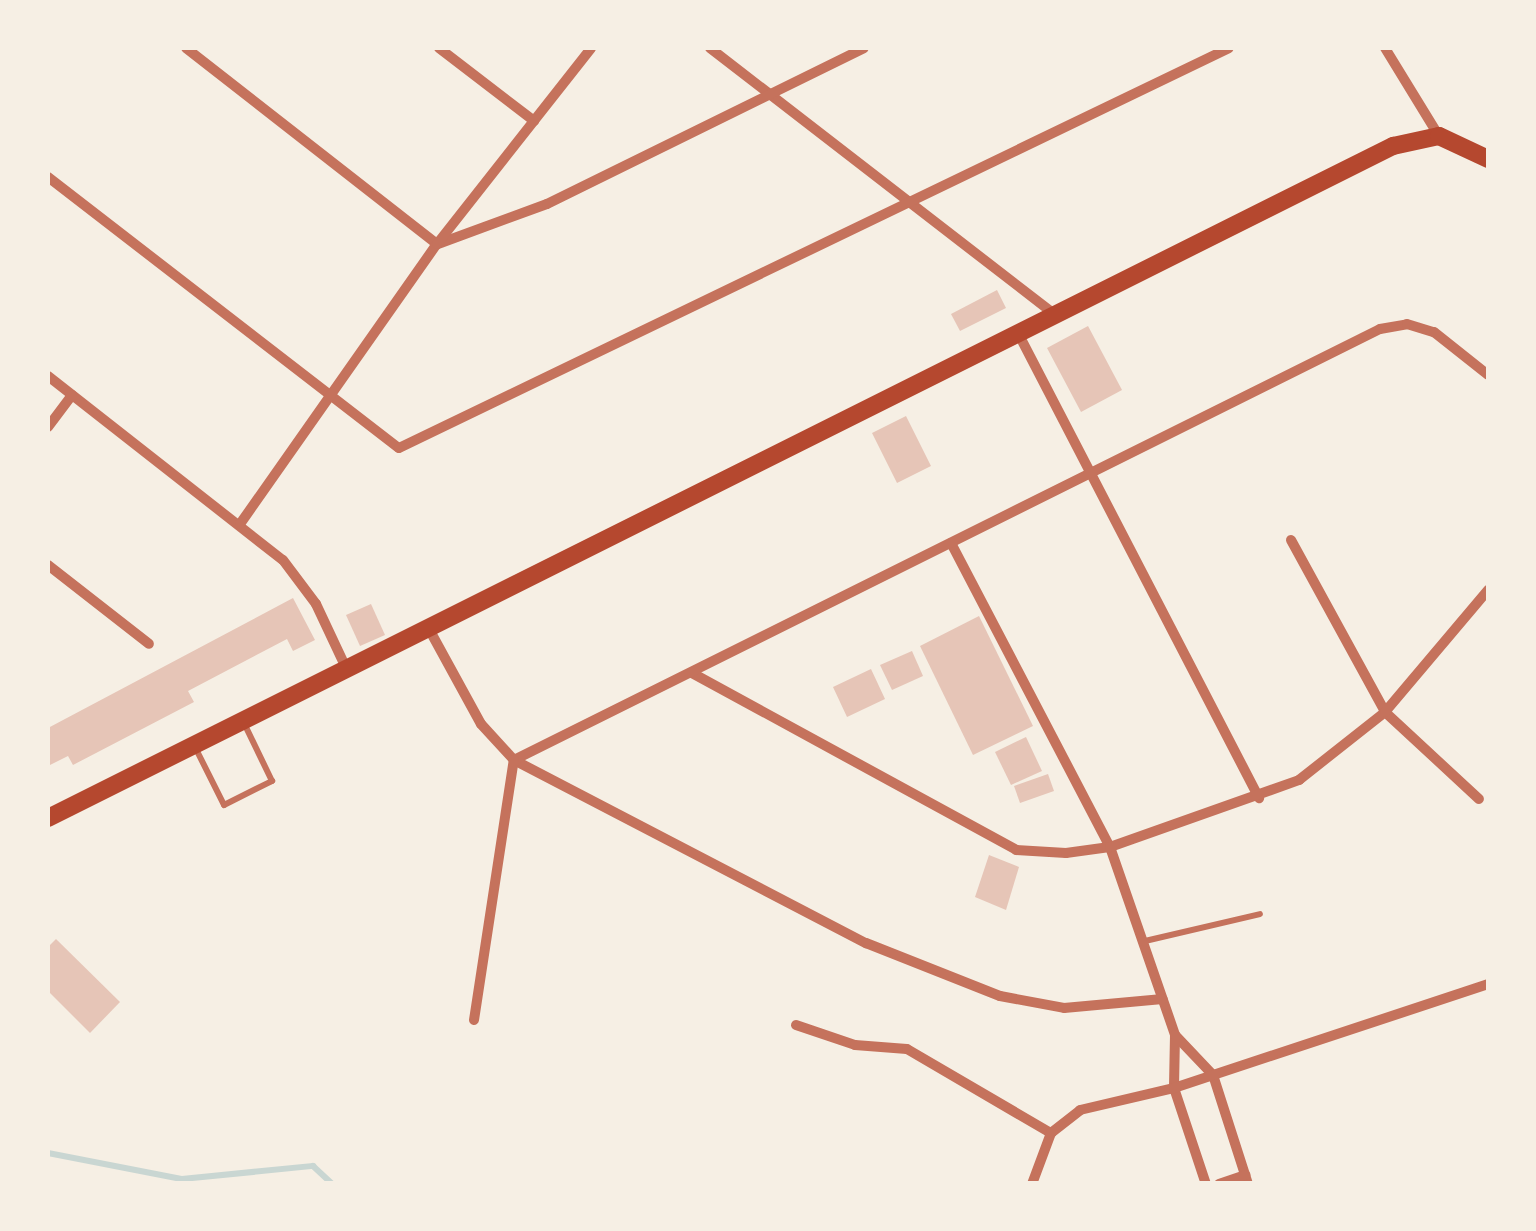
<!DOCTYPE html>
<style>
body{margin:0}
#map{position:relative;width:1536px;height:1231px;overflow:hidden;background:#f6efe4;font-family:Commissioner,sans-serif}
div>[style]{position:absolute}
.stream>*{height:6px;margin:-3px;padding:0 3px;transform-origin:3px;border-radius:3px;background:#c9d6d2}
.building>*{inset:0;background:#e6c5b7}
.service>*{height:6px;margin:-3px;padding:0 3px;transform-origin:3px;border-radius:3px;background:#c5725c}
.minor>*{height:10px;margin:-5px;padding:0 5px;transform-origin:5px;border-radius:5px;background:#c5725c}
.secondary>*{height:18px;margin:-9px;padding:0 9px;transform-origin:9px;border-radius:9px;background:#b5482f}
span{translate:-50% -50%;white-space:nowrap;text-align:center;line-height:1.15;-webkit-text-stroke:9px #f6efe4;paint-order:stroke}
.frame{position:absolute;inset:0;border:50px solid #f6efe4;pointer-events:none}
</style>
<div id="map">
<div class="stream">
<div style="left:48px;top:1153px;width:136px;rotate:11deg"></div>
<div style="left:182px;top:1179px;width:132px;rotate:-5.7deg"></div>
<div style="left:313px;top:1166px;width:26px;rotate:43deg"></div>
</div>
<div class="building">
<div style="clip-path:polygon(997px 290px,1006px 308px,960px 331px,951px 314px)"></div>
<div style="clip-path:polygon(1088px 326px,1122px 390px,1081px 412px,1047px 348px)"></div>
<div style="clip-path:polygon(906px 416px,931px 466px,897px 483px,872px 433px)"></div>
<div style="clip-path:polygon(293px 598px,315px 640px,293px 651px,287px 639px,188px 691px,194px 702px,73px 765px,68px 756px,48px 766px,48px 728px)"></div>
<div style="clip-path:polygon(371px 604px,385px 635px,360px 646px,346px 615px)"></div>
<div style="clip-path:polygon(979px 616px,1033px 726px,973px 755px,920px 646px)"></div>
<div style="clip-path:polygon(912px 651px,923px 676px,892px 690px,880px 665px)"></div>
<div style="clip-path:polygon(871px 669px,885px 699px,847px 717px,833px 687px)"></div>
<div style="clip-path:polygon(1026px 737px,1042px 771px,1011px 785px,995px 752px)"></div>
<div style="clip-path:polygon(1048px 774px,1054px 791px,1020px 803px,1014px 786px)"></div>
<div style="clip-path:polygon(989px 855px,1019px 867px,1006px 910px,975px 897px)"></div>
<div style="clip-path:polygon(56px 939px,120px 1002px,90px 1033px,48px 991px,48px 947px)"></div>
</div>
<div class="service">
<div style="left:195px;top:747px;width:65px;rotate:63.4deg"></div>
<div style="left:224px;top:805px;width:54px;rotate:-26.6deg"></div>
<div style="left:272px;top:781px;width:64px;rotate:-115.8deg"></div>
<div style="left:1145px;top:941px;width:118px;rotate:-13.2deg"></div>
</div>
<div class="minor">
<div style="left:186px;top:48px;width:318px;rotate:38deg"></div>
<div style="left:439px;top:48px;width:120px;rotate:37.5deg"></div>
<div style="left:710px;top:48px;width:435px;rotate:37.7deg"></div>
<div style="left:1385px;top:48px;width:103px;rotate:58.5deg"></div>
<div style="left:48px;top:177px;width:443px;rotate:37.7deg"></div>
<div style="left:399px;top:448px;width:921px;rotate:-25.73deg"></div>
<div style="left:438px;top:244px;width:116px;rotate:-20.2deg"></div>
<div style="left:547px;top:204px;width:353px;rotate:-26.2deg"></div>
<div style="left:1018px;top:333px;width:524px;rotate:62.6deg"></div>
<div style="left:48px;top:376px;width:298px;rotate:38.1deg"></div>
<div style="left:283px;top:560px;width:55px;rotate:53.1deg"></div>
<div style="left:316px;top:604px;width:73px;rotate:64.8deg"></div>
<div style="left:48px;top:427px;width:40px;rotate:-53deg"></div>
<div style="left:240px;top:524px;width:342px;rotate:-54.9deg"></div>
<div style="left:437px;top:244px;width:249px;rotate:-51.8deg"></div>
<div style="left:1291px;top:540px;width:196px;rotate:61.3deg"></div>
<div style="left:1385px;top:712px;width:128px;rotate:42.8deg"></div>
<div style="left:951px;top:543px;width:343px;rotate:62.4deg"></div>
<div style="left:1110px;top:847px;width:199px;rotate:70.9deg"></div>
<div style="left:1175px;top:1035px;width:53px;rotate:91.1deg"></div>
<div style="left:1174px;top:1088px;width:101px;rotate:71.6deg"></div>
<div style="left:48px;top:565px;width:128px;rotate:38deg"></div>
<div style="left:429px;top:629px;width:108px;rotate:61.3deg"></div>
<div style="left:481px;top:724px;width:49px;rotate:47.5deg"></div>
<div style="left:514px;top:760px;width:397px;rotate:27.5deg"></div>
<div style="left:866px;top:943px;width:144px;rotate:21.6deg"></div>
<div style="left:1000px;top:996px;width:65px;rotate:10.6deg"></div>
<div style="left:1064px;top:1008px;width:99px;rotate:-5.2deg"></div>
<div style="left:692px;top:673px;width:369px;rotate:28.6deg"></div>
<div style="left:1016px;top:850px;width:50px;rotate:3.4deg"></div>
<div style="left:1066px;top:853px;width:44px;rotate:-7.8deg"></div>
<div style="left:1110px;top:847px;width:201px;rotate:-19.5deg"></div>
<div style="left:1299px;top:780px;width:110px;rotate:-38.3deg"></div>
<div style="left:1385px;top:712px;width:160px;rotate:-49.8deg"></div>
<div style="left:514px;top:760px;width:967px;rotate:-26.46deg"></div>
<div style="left:1380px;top:329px;width:27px;rotate:-10deg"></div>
<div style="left:1407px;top:324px;width:28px;rotate:17deg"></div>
<div style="left:1434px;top:332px;width:69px;rotate:38.5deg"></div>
<div style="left:474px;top:1020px;width:263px;rotate:-81.3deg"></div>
<div style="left:796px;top:1025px;width:62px;rotate:18.7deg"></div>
<div style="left:855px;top:1045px;width:52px;rotate:4.4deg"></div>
<div style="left:907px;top:1049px;width:167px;rotate:30.3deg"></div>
<div style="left:1175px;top:1035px;width:55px;rotate:46.5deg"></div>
<div style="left:1213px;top:1075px;width:114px;rotate:72.2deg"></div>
<div style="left:1032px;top:1184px;width:54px;rotate:-69.6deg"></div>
<div style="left:1051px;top:1133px;width:37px;rotate:-38deg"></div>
<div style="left:1080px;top:1110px;width:97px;rotate:-13.2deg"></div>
<div style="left:1174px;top:1088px;width:331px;rotate:-18.3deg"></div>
<div style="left:1219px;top:1184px;width:28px;rotate:-19deg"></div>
</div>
<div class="secondary">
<div style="left:48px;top:818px;width:1504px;rotate:-26.55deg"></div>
<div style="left:1393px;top:146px;width:47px;rotate:-12.3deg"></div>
<div style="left:1439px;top:136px;width:54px;rotate:25.1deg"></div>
</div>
<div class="frame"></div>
</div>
